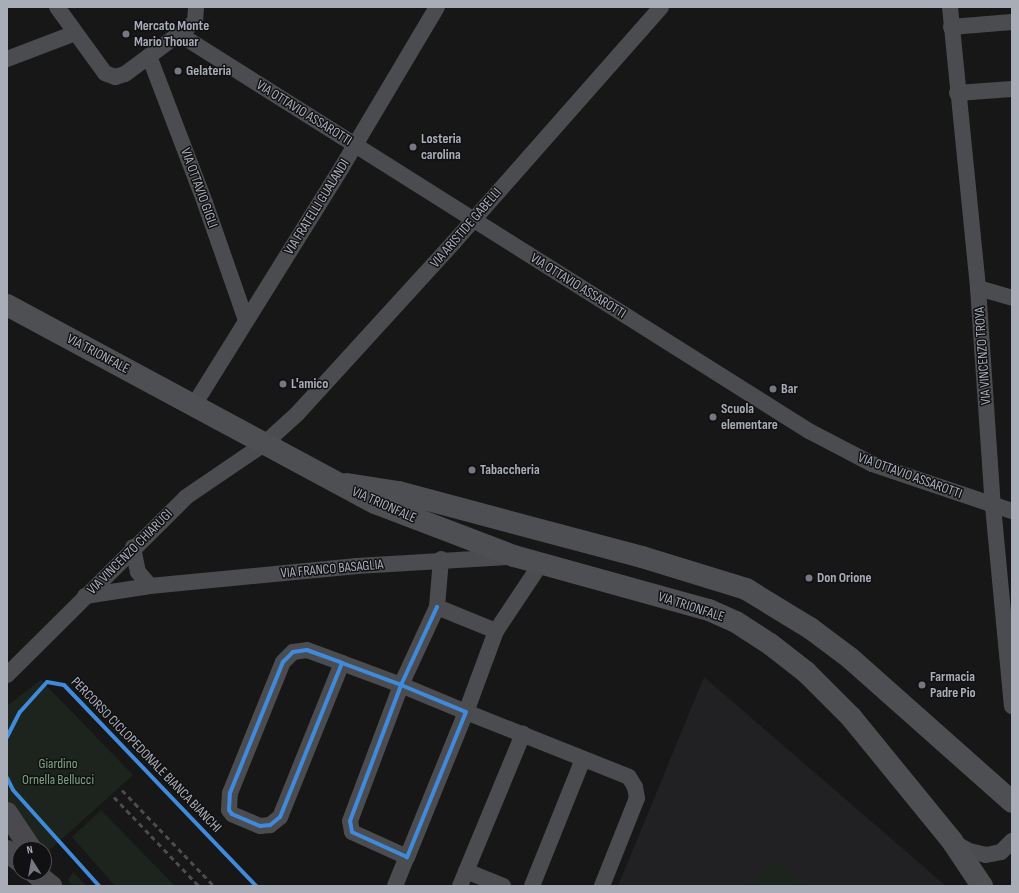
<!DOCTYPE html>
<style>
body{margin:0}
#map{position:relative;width:1019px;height:893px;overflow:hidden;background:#171717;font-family:"Sofia Sans Condensed",sans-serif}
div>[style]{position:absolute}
.built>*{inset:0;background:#212123}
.green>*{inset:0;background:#1d241e}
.street>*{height:16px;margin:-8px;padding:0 8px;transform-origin:8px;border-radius:8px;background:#4b4c50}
.secondary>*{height:22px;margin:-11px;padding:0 11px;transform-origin:11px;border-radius:11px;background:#4a4a4e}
.primary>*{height:22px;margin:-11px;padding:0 11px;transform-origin:11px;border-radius:11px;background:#4d4f52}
.rail>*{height:3px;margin-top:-1.5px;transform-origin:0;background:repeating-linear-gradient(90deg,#4b4c4f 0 5px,transparent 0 9px)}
.cycleway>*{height:4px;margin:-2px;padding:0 2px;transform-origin:2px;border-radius:2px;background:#408adc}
.dots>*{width:11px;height:11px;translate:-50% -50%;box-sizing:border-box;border:2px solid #111113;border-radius:50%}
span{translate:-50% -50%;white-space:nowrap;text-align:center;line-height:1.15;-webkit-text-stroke:3px #111113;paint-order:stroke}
.poi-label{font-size:14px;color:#a8adb8;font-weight:700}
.left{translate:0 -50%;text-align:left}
.street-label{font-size:14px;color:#a8adb8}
.park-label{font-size:14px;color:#7fa381}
.frame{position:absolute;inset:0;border:8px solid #a8adb8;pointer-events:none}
.north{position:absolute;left:12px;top:841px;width:40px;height:40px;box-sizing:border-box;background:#111113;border:1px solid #4d4f55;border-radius:50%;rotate:349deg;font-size:11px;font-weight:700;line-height:16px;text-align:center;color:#a8adb8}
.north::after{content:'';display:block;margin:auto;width:14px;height:18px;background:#757880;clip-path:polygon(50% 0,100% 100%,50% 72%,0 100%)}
</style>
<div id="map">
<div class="built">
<div style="clip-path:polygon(704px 677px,946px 886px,618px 886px)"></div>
</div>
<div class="green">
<div style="clip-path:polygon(41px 680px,133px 775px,44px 855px,44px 849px,36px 849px,7px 803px,7px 706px)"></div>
<div style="clip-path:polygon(101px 810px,175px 886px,115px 886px,72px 837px)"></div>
<div style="clip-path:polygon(776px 862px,802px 886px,750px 886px)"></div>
<div style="clip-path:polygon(73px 872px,87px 886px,73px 886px,68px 880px)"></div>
</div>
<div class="street">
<div style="left:57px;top:7px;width:82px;rotate:54deg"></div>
<div style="left:105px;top:73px;width:11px;rotate:22deg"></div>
<div style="left:115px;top:77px;width:10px;rotate:-17deg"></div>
<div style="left:125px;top:74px;width:87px;rotate:-36.6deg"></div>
<div style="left:195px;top:22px;width:15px;rotate:-86deg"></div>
<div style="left:950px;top:7px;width:282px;rotate:84.3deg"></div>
<div style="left:978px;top:288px;width:219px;rotate:86.1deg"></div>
<div style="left:993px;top:506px;width:201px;rotate:84.6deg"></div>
<div style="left:951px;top:27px;width:61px;rotate:-4.7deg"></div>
<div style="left:179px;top:34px;width:745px;rotate:32.22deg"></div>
<div style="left:809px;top:431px;width:71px;rotate:27.6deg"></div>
<div style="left:872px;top:464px;width:148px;rotate:18.6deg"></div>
<div style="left:149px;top:56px;width:157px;rotate:69.1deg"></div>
<div style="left:205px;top:203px;width:124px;rotate:70.7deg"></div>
<div style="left:7px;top:59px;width:73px;rotate:-20.9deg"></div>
<div style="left:957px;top:93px;width:55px;rotate:-4.2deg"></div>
<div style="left:978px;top:288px;width:35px;rotate:16deg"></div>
<div style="left:194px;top:405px;width:280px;rotate:-58.1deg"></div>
<div style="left:342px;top:167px;width:186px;rotate:-59.3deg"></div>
<div style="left:133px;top:547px;width:25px;rotate:79deg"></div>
<div style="left:138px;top:572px;width:18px;rotate:49deg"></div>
<div style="left:441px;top:559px;width:48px;rotate:94.8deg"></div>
<div style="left:437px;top:607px;width:64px;rotate:22.1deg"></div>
<div style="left:496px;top:631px;width:86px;rotate:110.3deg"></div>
<div style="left:466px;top:712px;width:175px;rotate:21.7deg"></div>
<div style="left:629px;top:777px;width:12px;rotate:59deg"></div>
<div style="left:635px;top:787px;width:11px;rotate:80deg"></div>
<div style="left:637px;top:798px;width:95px;rotate:111.7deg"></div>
<div style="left:85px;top:596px;width:66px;rotate:-8.7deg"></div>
<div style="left:150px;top:586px;width:208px;rotate:-5.5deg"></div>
<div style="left:357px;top:566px;width:151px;rotate:-3.4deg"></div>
<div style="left:496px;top:631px;width:79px;rotate:-56.3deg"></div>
<div style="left:342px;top:663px;width:166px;rotate:111.9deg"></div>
<div style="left:280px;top:817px;width:13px;rotate:141deg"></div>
<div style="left:270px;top:825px;width:10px;rotate:174deg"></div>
<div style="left:260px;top:826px;width:30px;rotate:-157deg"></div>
<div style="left:232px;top:814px;width:5px;rotate:-127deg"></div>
<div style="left:229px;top:810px;width:17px;rotate:-87deg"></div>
<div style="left:230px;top:793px;width:141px;rotate:-68deg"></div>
<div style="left:283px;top:662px;width:14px;rotate:-45deg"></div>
<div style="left:293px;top:652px;width:14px;rotate:-8deg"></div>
<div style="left:307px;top:650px;width:37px;rotate:20deg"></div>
<div style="left:342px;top:663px;width:63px;rotate:20.4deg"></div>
<div style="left:401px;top:685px;width:70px;rotate:22.6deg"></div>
<div style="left:466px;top:712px;width:157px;rotate:112.1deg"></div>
<div style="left:407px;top:857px;width:60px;rotate:-155.6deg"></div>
<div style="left:352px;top:832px;width:11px;rotate:-100deg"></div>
<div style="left:350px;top:821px;width:145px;rotate:-69.4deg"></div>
<div style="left:401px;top:685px;width:86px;rotate:-65.2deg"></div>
<div style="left:7px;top:675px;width:252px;rotate:-44.8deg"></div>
<div style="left:186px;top:497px;width:94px;rotate:-34.2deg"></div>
<div style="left:264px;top:444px;width:45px;rotate:-42.3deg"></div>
<div style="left:297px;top:414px;width:233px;rotate:-47.6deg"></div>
<div style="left:454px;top:242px;width:313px;rotate:-48.6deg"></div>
<div style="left:953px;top:842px;width:18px;rotate:29deg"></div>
<div style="left:969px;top:851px;width:17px;rotate:13deg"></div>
<div style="left:986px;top:855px;width:15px;rotate:-11deg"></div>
<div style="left:1001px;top:852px;width:16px;rotate:-45deg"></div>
<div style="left:466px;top:871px;width:40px;rotate:22deg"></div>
<div style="left:395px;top:886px;width:31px;rotate:-68deg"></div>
<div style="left:460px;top:886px;width:165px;rotate:-67.5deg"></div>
<div style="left:532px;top:886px;width:137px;rotate:-68.1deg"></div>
</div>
<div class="secondary">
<div style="left:7px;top:813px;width:43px;rotate:56.3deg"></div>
<div style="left:7px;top:851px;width:16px;rotate:38deg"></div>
<div style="left:35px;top:873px;width:21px;rotate:39deg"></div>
</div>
<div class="primary">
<div style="left:7px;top:305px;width:418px;rotate:28.3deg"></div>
<div style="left:375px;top:503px;width:149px;rotate:20.9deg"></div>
<div style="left:514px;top:556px;width:202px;rotate:15.5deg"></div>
<div style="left:709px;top:610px;width:30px;rotate:24deg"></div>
<div style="left:736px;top:622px;width:40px;rotate:32.9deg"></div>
<div style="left:770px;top:644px;width:46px;rotate:37.9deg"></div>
<div style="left:806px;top:672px;width:64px;rotate:45deg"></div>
<div style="left:851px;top:717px;width:160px;rotate:50.8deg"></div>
<div style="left:952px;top:841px;width:54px;rotate:56.3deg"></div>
<div style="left:347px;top:484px;width:52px;rotate:8.9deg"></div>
<div style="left:398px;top:492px;width:253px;rotate:14.9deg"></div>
<div style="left:642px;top:557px;width:109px;rotate:17.1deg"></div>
<div style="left:746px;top:589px;width:75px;rotate:31.4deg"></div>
<div style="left:810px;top:628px;width:50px;rotate:36.9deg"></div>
<div style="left:850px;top:658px;width:217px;rotate:41.6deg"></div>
</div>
<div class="rail">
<div style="left:122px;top:790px;width:133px;rotate:46.2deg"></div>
<div style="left:114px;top:797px;width:123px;rotate:46.3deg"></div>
</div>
<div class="cycleway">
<div style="left:342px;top:663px;width:166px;rotate:111.9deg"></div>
<div style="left:280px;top:817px;width:13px;rotate:141deg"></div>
<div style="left:270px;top:825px;width:10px;rotate:174deg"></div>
<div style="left:260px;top:826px;width:30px;rotate:-157deg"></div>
<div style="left:232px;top:814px;width:5px;rotate:-127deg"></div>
<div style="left:229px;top:810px;width:17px;rotate:-87deg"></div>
<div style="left:230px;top:793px;width:141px;rotate:-68deg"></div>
<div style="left:283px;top:662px;width:14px;rotate:-45deg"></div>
<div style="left:293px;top:652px;width:14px;rotate:-8deg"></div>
<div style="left:307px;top:650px;width:37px;rotate:20deg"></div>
<div style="left:342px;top:663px;width:63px;rotate:20.4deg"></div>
<div style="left:401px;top:685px;width:70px;rotate:22.6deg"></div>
<div style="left:466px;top:712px;width:157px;rotate:112.1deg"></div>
<div style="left:407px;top:857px;width:60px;rotate:-155.6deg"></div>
<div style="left:352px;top:832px;width:11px;rotate:-100deg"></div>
<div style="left:350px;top:821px;width:145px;rotate:-69.4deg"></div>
<div style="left:401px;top:685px;width:86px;rotate:-65.2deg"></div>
<div style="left:7px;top:737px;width:28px;rotate:-63deg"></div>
<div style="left:20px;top:712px;width:40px;rotate:-48deg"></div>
<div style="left:47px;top:682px;width:17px;rotate:10deg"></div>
<div style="left:64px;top:685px;width:278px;rotate:46.3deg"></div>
<div style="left:7px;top:778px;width:13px;rotate:63deg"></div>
<div style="left:13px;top:790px;width:129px;rotate:48.1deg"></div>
</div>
<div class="dots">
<div style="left:126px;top:34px;background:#757880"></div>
<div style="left:178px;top:71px;background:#757880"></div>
<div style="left:413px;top:147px;background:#757880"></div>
<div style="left:283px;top:384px;background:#757880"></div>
<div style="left:773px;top:389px;background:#757880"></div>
<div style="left:713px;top:417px;background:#757880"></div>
<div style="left:472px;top:470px;background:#757880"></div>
<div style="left:809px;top:578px;background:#757880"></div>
<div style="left:922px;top:685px;background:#757880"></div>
</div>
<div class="poi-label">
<span class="left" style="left:134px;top:34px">Mercato Monte<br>Mario Thouar</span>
<span class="left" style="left:186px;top:71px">Gelateria</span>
<span class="left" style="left:421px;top:147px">Losteria<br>carolina</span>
<span class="left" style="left:291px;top:384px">L'amico</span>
<span class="left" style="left:781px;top:389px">Bar</span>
<span class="left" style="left:721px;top:417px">Scuola<br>elementare</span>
<span class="left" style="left:480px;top:470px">Tabaccheria</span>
<span class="left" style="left:817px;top:578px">Don Orione</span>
<span class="left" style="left:930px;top:685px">Farmacia<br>Padre Pio</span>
</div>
<div class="street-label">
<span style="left:304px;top:113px;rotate:32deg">VIA OTTAVIO ASSAROTTI</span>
<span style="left:199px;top:188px;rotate:70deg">VIA OTTAVIO GIGLI</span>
<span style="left:317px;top:207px;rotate:-58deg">VIA FRATELLI GUALANDI</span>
<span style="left:466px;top:228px;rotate:-49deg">VIA ARISTIDE GABELLI</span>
<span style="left:578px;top:286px;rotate:32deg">VIA OTTAVIO ASSAROTTI</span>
<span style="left:98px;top:354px;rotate:28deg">VIA TRIONFALE</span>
<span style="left:983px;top:356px;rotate:-94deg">VIA VINCENZO TROYA</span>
<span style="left:910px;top:476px;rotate:20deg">VIA OTTAVIO ASSAROTTI</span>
<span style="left:384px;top:505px;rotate:24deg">VIA TRIONFALE</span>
<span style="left:130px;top:552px;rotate:-45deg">VIA VINCENZO CHIARUGI</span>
<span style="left:332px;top:569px;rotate:-5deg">VIA FRANCO BASAGLIA</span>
<span style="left:691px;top:607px;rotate:18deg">VIA TRIONFALE</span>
<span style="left:146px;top:755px;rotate:46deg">PERCORSO CICLOPEDONALE BIANCA BIANCHI</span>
</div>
<div class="park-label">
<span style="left:58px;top:772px">Giardino<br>Ornella Bellucci</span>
</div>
<div class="frame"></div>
<div class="north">N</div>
</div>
